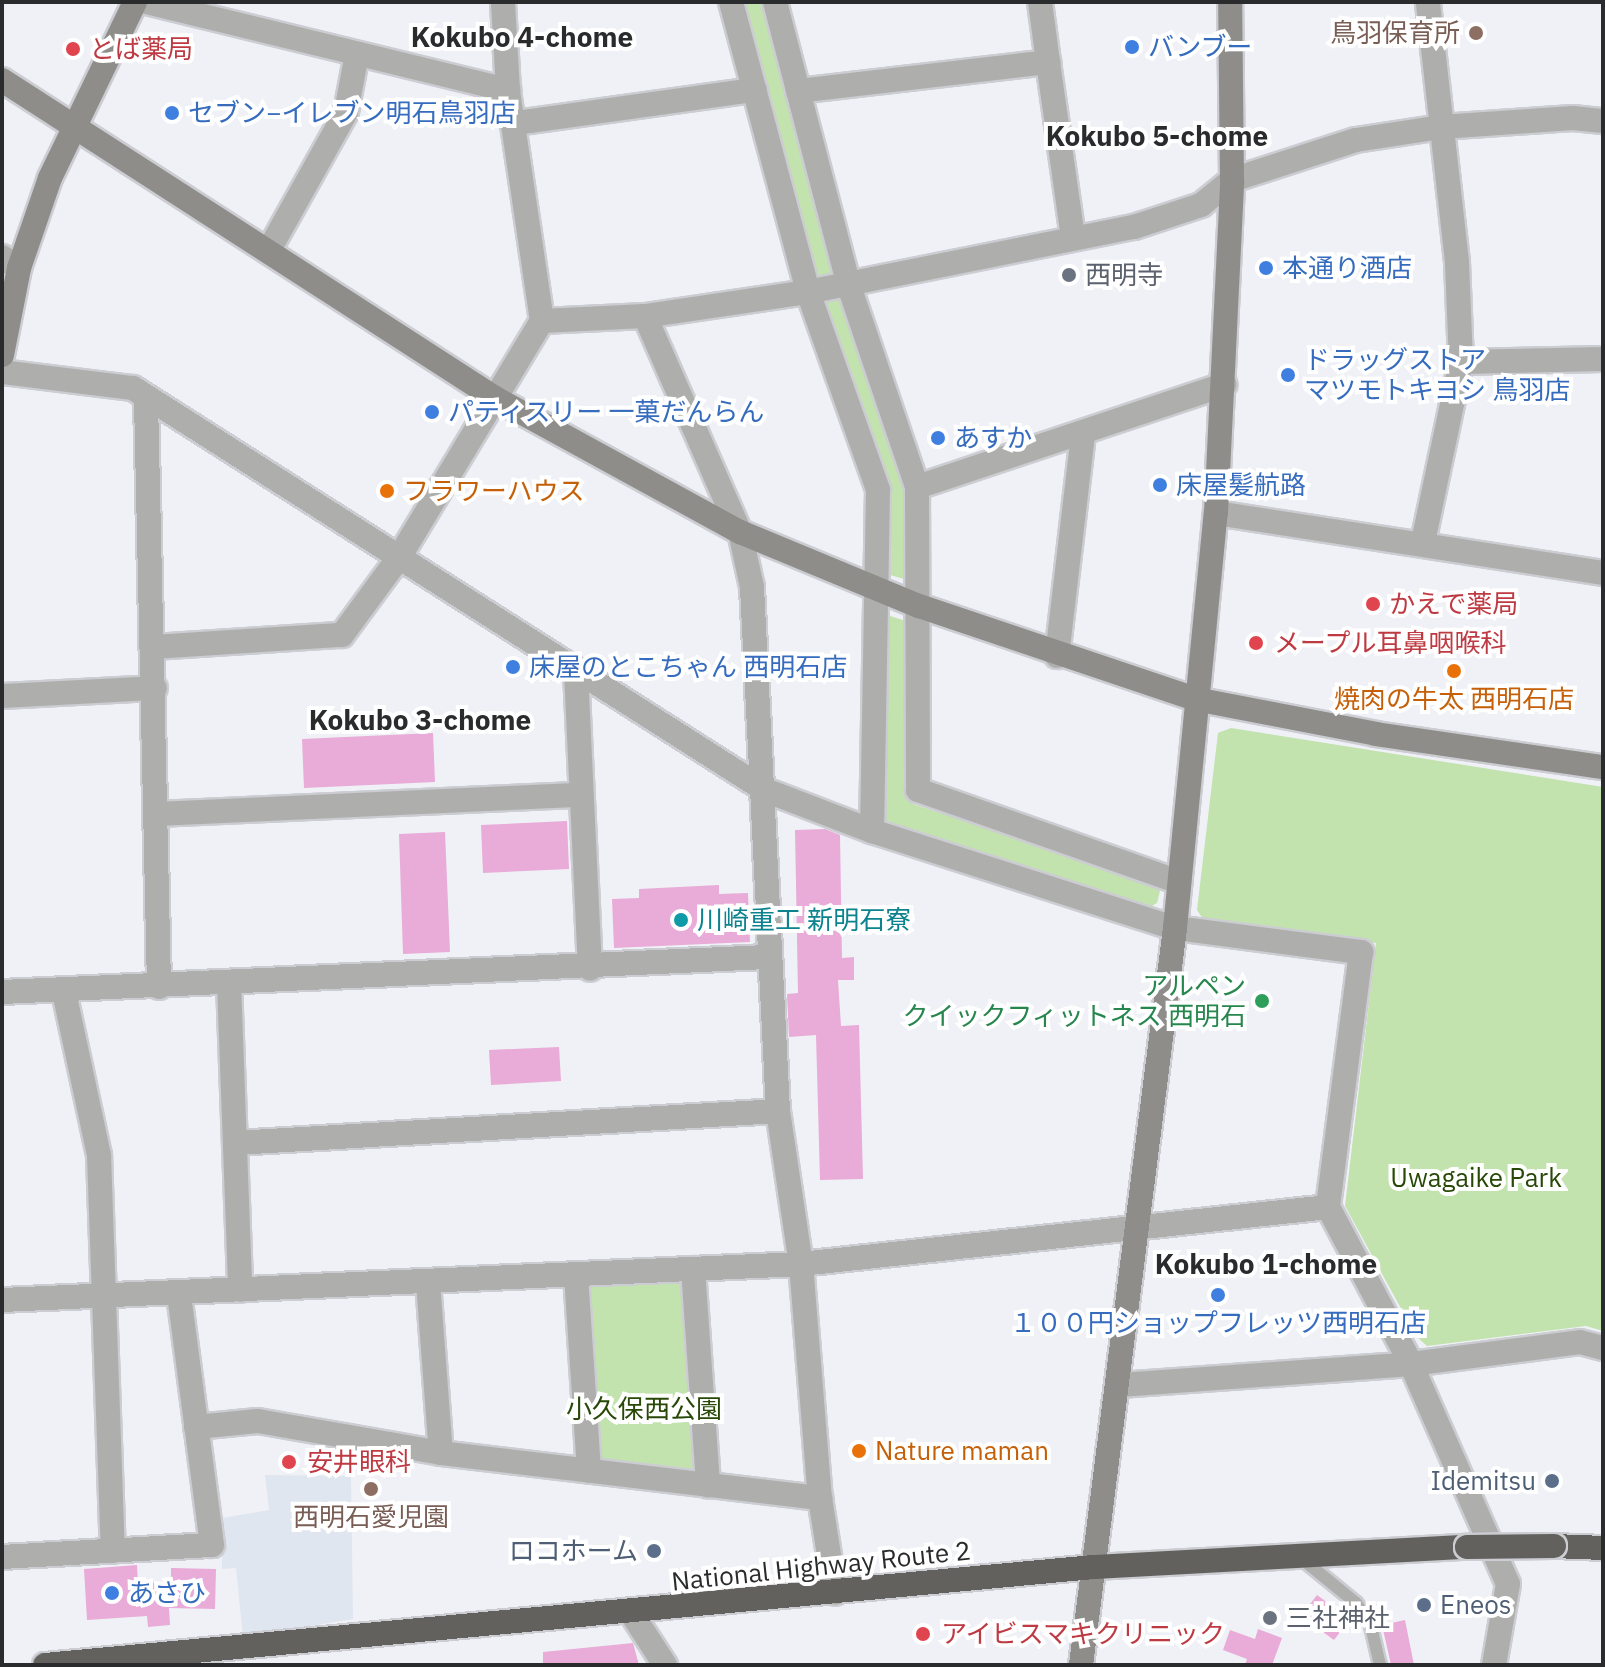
<!DOCTYPE html>
<meta charset="utf-8">
<style>
body{margin:0}
#map{position:relative;width:1605px;height:1667px;overflow:hidden;background:#eff1f6;font-family:"IBM Plex Sans","Noto Sans JP",sans-serif}
div>[style]{position:absolute}
.built>*{inset:0;background:#dfe6f0}
.green>*{inset:0;background:#c2e2ae}
.building>*{inset:0;background:#e9abd7}
.roads{filter:drop-shadow(2px 0 #cccdd2) drop-shadow(-2px 0 #cccdd2) drop-shadow(0 2px #cccdd2) drop-shadow(0 -2px #cccdd2)}
.lane>*{height:12px;margin:-6px;padding:0 6px;transform-origin:6px;border-radius:6px;background:#aeaeac}
.street>*{height:24px;margin:-12px;padding:0 12px;transform-origin:12px;border-radius:12px;background:#aeaeac}
.secondary>*{height:24px;margin:-12px;padding:0 12px;transform-origin:12px;border-radius:12px;background:#8e8d8a}
.highway>*{height:24px;margin:-12px;padding:0 12px;transform-origin:12px;border-radius:12px;background:#63615d}
.bridges{filter:drop-shadow(2px 0 #cccdd2) drop-shadow(-2px 0 #cccdd2) drop-shadow(0 2px #cccdd2) drop-shadow(0 -2px #cccdd2)}
.highway-bridge>*{height:24px;margin:-12px;padding:0 12px;transform-origin:12px;border-radius:12px;background:#63615d}
.dots>*{width:22px;height:22px;translate:-50% -50%;box-sizing:border-box;border:4px solid #fff;border-radius:50%}
span{translate:-50% -50%;white-space:nowrap;text-align:center;line-height:1.15;-webkit-text-stroke:8px #fff;paint-order:stroke}
.education-label{font-size:26px;color:#785e54}
.right{translate:-100% -50%;text-align:right}
.shop-label{font-size:26px;color:#366cbe}
.left{translate:0 -50%;text-align:left}
.health-label{font-size:26px;color:#be3a42}
.worship-label{font-size:26px;color:#5b616d}
.food-label{font-size:26px;color:#c56008}
.culture-label{font-size:26px;color:#0d838f}
.leisure-label{font-size:26px;color:#27864d}
.park-label{font-size:26px;color:#274806}
.service-label{font-size:26px;color:#4e5e75}
.street-label{font-size:26px;color:#2a2b2c}
.neighbourhood-label{font-size:28px;color:#2a2b2c;font-weight:700}
.frame{position:absolute;inset:0;border:4px solid #2a2b2c;pointer-events:none}
</style>
<div id="map">
<div class="built">
<div style="clip-path:polygon(265px 1475px,351px 1476px,353px 1619px,243px 1637px,236px 1568px,222px 1569px,222px 1518px,269px 1510px)"></div>
</div>
<div class="green">
<div style="clip-path:polygon(738px 2px,764px 2px,838px 279px,812px 284px)"></div>
<div style="clip-path:polygon(843px 292px,910px 483px,911px 581px,883px 573px,882px 489px,817px 298px)"></div>
<div style="clip-path:polygon(884px 614px,912px 623px,913px 804px,1149px 881px,1160px 891px,1157px 903px,1145px 910px,881px 820px)"></div>
<div style="clip-path:polygon(1231px 728px,1603px 787px,1603px 1331px,1586px 1326px,1427px 1346px,1416px 1336px,1345px 1206px,1376px 943px,1205px 922px,1197px 910px,1218px 733px)"></div>
<div style="clip-path:polygon(682px 1280px,701px 1463px,695px 1469px,595px 1460px,588px 1285px)"></div>
</div>
<div class="building">
<div style="clip-path:polygon(433px 733px,435px 782px,304px 788px,302px 739px)"></div>
<div style="clip-path:polygon(567px 821px,569px 869px,483px 873px,481px 825px)"></div>
<div style="clip-path:polygon(825px 829px,840px 835px,842px 958px,854px 957px,854px 980px,838px 980px,841px 1026px,859px 1025px,863px 1179px,820px 1180px,816px 1035px,789px 1037px,787px 994px,798px 993px,795px 830px)"></div>
<div style="clip-path:polygon(445px 832px,450px 952px,403px 954px,399px 834px)"></div>
<div style="clip-path:polygon(719px 885px,719px 894px,748px 893px,750px 942px,614px 948px,612px 899px,639px 898px,639px 889px)"></div>
<div style="clip-path:polygon(559px 1047px,561px 1081px,491px 1085px,489px 1050px)"></div>
<div style="clip-path:polygon(137px 1565px,138px 1584px,171px 1581px,171px 1568px,216px 1569px,215px 1609px,169px 1608px,170px 1625px,148px 1627px,147px 1616px,87px 1620px,84px 1569px)"></div>
<div style="clip-path:polygon(1317px 1595px,1350px 1619px,1334px 1640px,1301px 1616px)"></div>
<div style="clip-path:polygon(1405px 1620px,1414px 1665px,1391px 1665px,1382px 1625px)"></div>
<div style="clip-path:polygon(1258px 1629px,1282px 1638px,1272px 1665px,1245px 1665px,1247px 1659px,1223px 1650px,1230px 1630px,1255px 1639px)"></div>
<div style="clip-path:polygon(633px 1643px,639px 1665px,543px 1665px,543px 1652px)"></div>
</div>
<div class="roads">
<div class="lane">
<div style="left:1301px;top:1558px;width:71px;rotate:39.3deg"></div>
<div style="left:1356px;top:1603px;width:24px;rotate:54deg"></div>
<div style="left:1370px;top:1622px;width:44px;rotate:76.9deg"></div>
</div>
<div class="street">
<div style="left:146px;top:2px;width:373px;rotate:13.7deg"></div>
<div style="left:731px;top:2px;width:300px;rotate:75.1deg"></div>
<div style="left:808px;top:292px;width:210px;rotate:70.5deg"></div>
<div style="left:878px;top:490px;width:341px;rotate:91deg"></div>
<div style="left:775px;top:2px;width:290px;rotate:75.4deg"></div>
<div style="left:848px;top:283px;width:215px;rotate:71.3deg"></div>
<div style="left:917px;top:487px;width:303px;rotate:89.8deg"></div>
<div style="left:918px;top:790px;width:277px;rotate:19.4deg"></div>
<div style="left:1048px;top:62px;width:177px;rotate:81.9deg"></div>
<div style="left:798px;top:91px;width:252px;rotate:-6.6deg"></div>
<div style="left:1048px;top:62px;width:61px;rotate:-97.6deg"></div>
<div style="left:516px;top:123px;width:241px;rotate:-7.9deg"></div>
<div style="left:269px;top:250px;width:158px;rotate:-60.8deg"></div>
<div style="left:346px;top:112px;width:59px;rotate:-79.3deg"></div>
<div style="left:2px;top:257px;width:20px;rotate:33deg"></div>
<div style="left:645px;top:316px;width:236px;rotate:66.3deg"></div>
<div style="left:740px;top:532px;width:56px;rotate:77.7deg"></div>
<div style="left:752px;top:587px;width:525px;rotate:87.16deg"></div>
<div style="left:778px;top:1111px;width:155px;rotate:81.5deg"></div>
<div style="left:801px;top:1264px;width:235px;rotate:85.4deg"></div>
<div style="left:820px;top:1498px;width:96px;rotate:81deg"></div>
<div style="left:542px;top:321px;width:103px;rotate:-2.8deg"></div>
<div style="left:645px;top:316px;width:165px;rotate:-8.4deg"></div>
<div style="left:808px;top:292px;width:332px;rotate:-11.3deg"></div>
<div style="left:1134px;top:227px;width:71px;rotate:-18.2deg"></div>
<div style="left:1201px;top:205px;width:40px;rotate:-39deg"></div>
<div style="left:1232px;top:180px;width:130px;rotate:-17.9deg"></div>
<div style="left:1356px;top:140px;width:86px;rotate:-8.7deg"></div>
<div style="left:1441px;top:127px;width:132px;rotate:-3.9deg"></div>
<div style="left:1573px;top:118px;width:30px;rotate:6deg"></div>
<div style="left:1461px;top:362px;width:142px;rotate:-1.2deg"></div>
<div style="left:2px;top:372px;width:132px;rotate:7deg"></div>
<div style="left:133px;top:388px;width:749px;rotate:32.46deg"></div>
<div style="left:765px;top:790px;width:115px;rotate:21deg"></div>
<div style="left:872px;top:831px;width:318px;rotate:17.8deg"></div>
<div style="left:1175px;top:928px;width:188px;rotate:7.4deg"></div>
<div style="left:1361px;top:952px;width:257px;rotate:97.4deg"></div>
<div style="left:1328px;top:1207px;width:178px;rotate:62.1deg"></div>
<div style="left:1411px;top:1364px;width:240px;rotate:66.2deg"></div>
<div style="left:1508px;top:1584px;width:82px;rotate:99.8deg"></div>
<div style="left:146px;top:400px;width:587px;rotate:88.73deg"></div>
<div style="left:917px;top:487px;width:324px;rotate:-18.4deg"></div>
<div style="left:1216px;top:513px;width:392px;rotate:8.8deg"></div>
<div style="left:1423px;top:542px;width:184px;rotate:-78.1deg"></div>
<div style="left:1461px;top:362px;width:100px;rotate:-92.3deg"></div>
<div style="left:1457px;top:262px;width:262px;rotate:-96.4deg"></div>
<div style="left:154px;top:647px;width:188px;rotate:-3.7deg"></div>
<div style="left:342px;top:635px;width:98px;rotate:-53.7deg"></div>
<div style="left:400px;top:556px;width:275px;rotate:-58.9deg"></div>
<div style="left:542px;top:321px;width:233px;rotate:-98.4deg"></div>
<div style="left:508px;top:90px;width:88px;rotate:-93.3deg"></div>
<div style="left:1057px;top:656px;width:225px;rotate:-83.3deg"></div>
<div style="left:576px;top:672px;width:297px;rotate:87.3deg"></div>
<div style="left:2px;top:696px;width:153px;rotate:-3deg"></div>
<div style="left:158px;top:814px;width:422px;rotate:-2.6deg"></div>
<div style="left:229px;top:983px;width:307px;rotate:87.9deg"></div>
<div style="left:2px;top:992px;width:766px;rotate:-2.62deg"></div>
<div style="left:64px;top:992px;width:167px;rotate:77.9deg"></div>
<div style="left:99px;top:1155px;width:396px;rotate:88deg"></div>
<div style="left:235px;top:1143px;width:544px;rotate:-3.37deg"></div>
<div style="left:693px;top:1269px;width:217px;rotate:86deg"></div>
<div style="left:576px;top:1275px;width:196px;rotate:86.2deg"></div>
<div style="left:428px;top:1282px;width:171px;rotate:85.7deg"></div>
<div style="left:2px;top:1300px;width:800px;rotate:-2.58deg"></div>
<div style="left:801px;top:1264px;width:530px;rotate:-6.17deg"></div>
<div style="left:1120px;top:1385px;width:292px;rotate:-4.1deg"></div>
<div style="left:1411px;top:1364px;width:170px;rotate:-7.4deg"></div>
<div style="left:1580px;top:1342px;width:24px;rotate:15deg"></div>
<div style="left:196px;top:1427px;width:62px;rotate:-5.5deg"></div>
<div style="left:258px;top:1421px;width:186px;rotate:9.9deg"></div>
<div style="left:441px;top:1453px;width:382px;rotate:6.8deg"></div>
<div style="left:2px;top:1557px;width:210px;rotate:-3.3deg"></div>
<div style="left:212px;top:1545px;width:252px;rotate:-97.5deg"></div>
<div style="left:632px;top:1614px;width:61px;rotate:57.1deg"></div>
</div>
<div class="secondary">
<div style="left:2px;top:80px;width:587px;rotate:32.82deg"></div>
<div style="left:495px;top:398px;width:279px;rotate:28.7deg"></div>
<div style="left:740px;top:532px;width:194px;rotate:22.5deg"></div>
<div style="left:919px;top:606px;width:291px;rotate:18.6deg"></div>
<div style="left:1195px;top:699px;width:184px;rotate:10.9deg"></div>
<div style="left:1376px;top:734px;width:229px;rotate:8.3deg"></div>
<div style="left:2px;top:355px;width:89px;rotate:-78.9deg"></div>
<div style="left:19px;top:268px;width:95px;rotate:-71deg"></div>
<div style="left:50px;top:178px;width:195px;rotate:-64.2deg"></div>
<div style="left:1081px;top:1665px;width:743px;rotate:-82.73deg"></div>
<div style="left:1175px;top:928px;width:417px;rotate:-84.4deg"></div>
<div style="left:1216px;top:513px;width:333px;rotate:-87.2deg"></div>
<div style="left:1232px;top:180px;width:178px;rotate:-90.6deg"></div>
</div>
<div class="highway">
<div style="left:1554px;top:1546px;width:49px;rotate:2.3deg"></div>
<div style="left:45px;top:1665px;width:1053px;rotate:-5.34deg"></div>
<div style="left:1093px;top:1567px;width:375px;rotate:-3.1deg"></div>
</div>
</div>
<div class="bridges">
<div class="highway-bridge">
<div style="left:1467px;top:1547px;width:87px;rotate:-0.7deg"></div>
</div>
</div>
<div class="dots">
<div style="left:1476px;top:33px;background:#8d6e63"></div>
<div style="left:1132px;top:47px;background:#3f7fe0"></div>
<div style="left:73px;top:49px;background:#e0444e"></div>
<div style="left:172px;top:113px;background:#3f7fe0"></div>
<div style="left:1266px;top:268px;background:#3f7fe0"></div>
<div style="left:1069px;top:275px;background:#6b7280"></div>
<div style="left:1288px;top:375px;background:#3f7fe0"></div>
<div style="left:432px;top:412px;background:#3f7fe0"></div>
<div style="left:938px;top:438px;background:#3f7fe0"></div>
<div style="left:1160px;top:485px;background:#3f7fe0"></div>
<div style="left:387px;top:491px;background:#e8710a"></div>
<div style="left:1373px;top:604px;background:#e0444e"></div>
<div style="left:1256px;top:643px;background:#e0444e"></div>
<div style="left:513px;top:667px;background:#3f7fe0"></div>
<div style="left:1454px;top:671px;background:#e8710a"></div>
<div style="left:681px;top:920px;background:#0f9aa8"></div>
<div style="left:1262px;top:1001px;background:#2e9e5b"></div>
<div style="left:1218px;top:1295px;background:#3f7fe0"></div>
<div style="left:859px;top:1451px;background:#e8710a"></div>
<div style="left:289px;top:1462px;background:#e0444e"></div>
<div style="left:1552px;top:1481px;background:#5c6f8a"></div>
<div style="left:371px;top:1489px;background:#8d6e63"></div>
<div style="left:654px;top:1551px;background:#5c6f8a"></div>
<div style="left:112px;top:1593px;background:#3f7fe0"></div>
<div style="left:1424px;top:1605px;background:#5c6f8a"></div>
<div style="left:1270px;top:1618px;background:#6b7280"></div>
<div style="left:923px;top:1634px;background:#e0444e"></div>
</div>
<div class="education-label">
<span class="right" style="left:1460px;top:33px">鳥羽保育所</span>
<span style="left:371px;top:1517px">西明石愛児園</span>
</div>
<div class="shop-label">
<span class="left" style="left:1148px;top:47px">バンブー</span>
<span class="left" style="left:188px;top:113px">セブン−イレブン明石鳥羽店</span>
<span class="left" style="left:1282px;top:268px">本通り酒店</span>
<span class="left" style="left:1304px;top:375px">ドラッグストア<br>マツモトキヨシ 鳥羽店</span>
<span class="left" style="left:448px;top:412px">パティスリー 一菓だんらん</span>
<span class="left" style="left:954px;top:438px">あすか</span>
<span class="left" style="left:1176px;top:485px">床屋髪航路</span>
<span class="left" style="left:529px;top:667px">床屋のとこちゃん 西明石店</span>
<span style="left:1218px;top:1323px">１００円ショップフレッツ西明石店</span>
<span class="left" style="left:128px;top:1593px">あさひ</span>
</div>
<div class="health-label">
<span class="left" style="left:89px;top:49px">とば薬局</span>
<span class="left" style="left:1389px;top:604px">かえで薬局</span>
<span class="left" style="left:1274px;top:643px">メープル耳鼻咽喉科</span>
<span class="left" style="left:307px;top:1462px">安井眼科</span>
<span class="left" style="left:941px;top:1634px">アイビスマキクリニック</span>
</div>
<div class="worship-label">
<span class="left" style="left:1085px;top:275px">西明寺</span>
<span class="left" style="left:1286px;top:1618px">三社神社</span>
</div>
<div class="food-label">
<span class="left" style="left:403px;top:491px">フラワーハウス</span>
<span style="left:1454px;top:699px">焼肉の牛太 西明石店</span>
<span class="left" style="left:875px;top:1451px">Nature maman</span>
</div>
<div class="culture-label">
<span class="left" style="left:697px;top:920px">川崎重工 新明石寮</span>
</div>
<div class="leisure-label">
<span class="right" style="left:1246px;top:1001px">アルペン<br>クイックフィットネス 西明石</span>
</div>
<div class="park-label">
<span style="left:1476px;top:1178px">Uwagaike Park</span>
<span style="left:644px;top:1409px">小久保西公園</span>
</div>
<div class="service-label">
<span class="right" style="left:1536px;top:1481px">Idemitsu</span>
<span class="right" style="left:638px;top:1551px">ロコホーム</span>
<span class="left" style="left:1440px;top:1605px">Eneos</span>
</div>
<div class="street-label">
<span style="left:821px;top:1566px;rotate:-6deg">National Highway Route 2</span>
</div>
<div class="neighbourhood-label">
<span style="left:522px;top:37px">Kokubo 4-chome</span>
<span style="left:1157px;top:136px">Kokubo 5-chome</span>
<span style="left:420px;top:720px">Kokubo 3-chome</span>
<span style="left:1266px;top:1264px">Kokubo 1-chome</span>
</div>
<div class="frame"></div>
</div>
